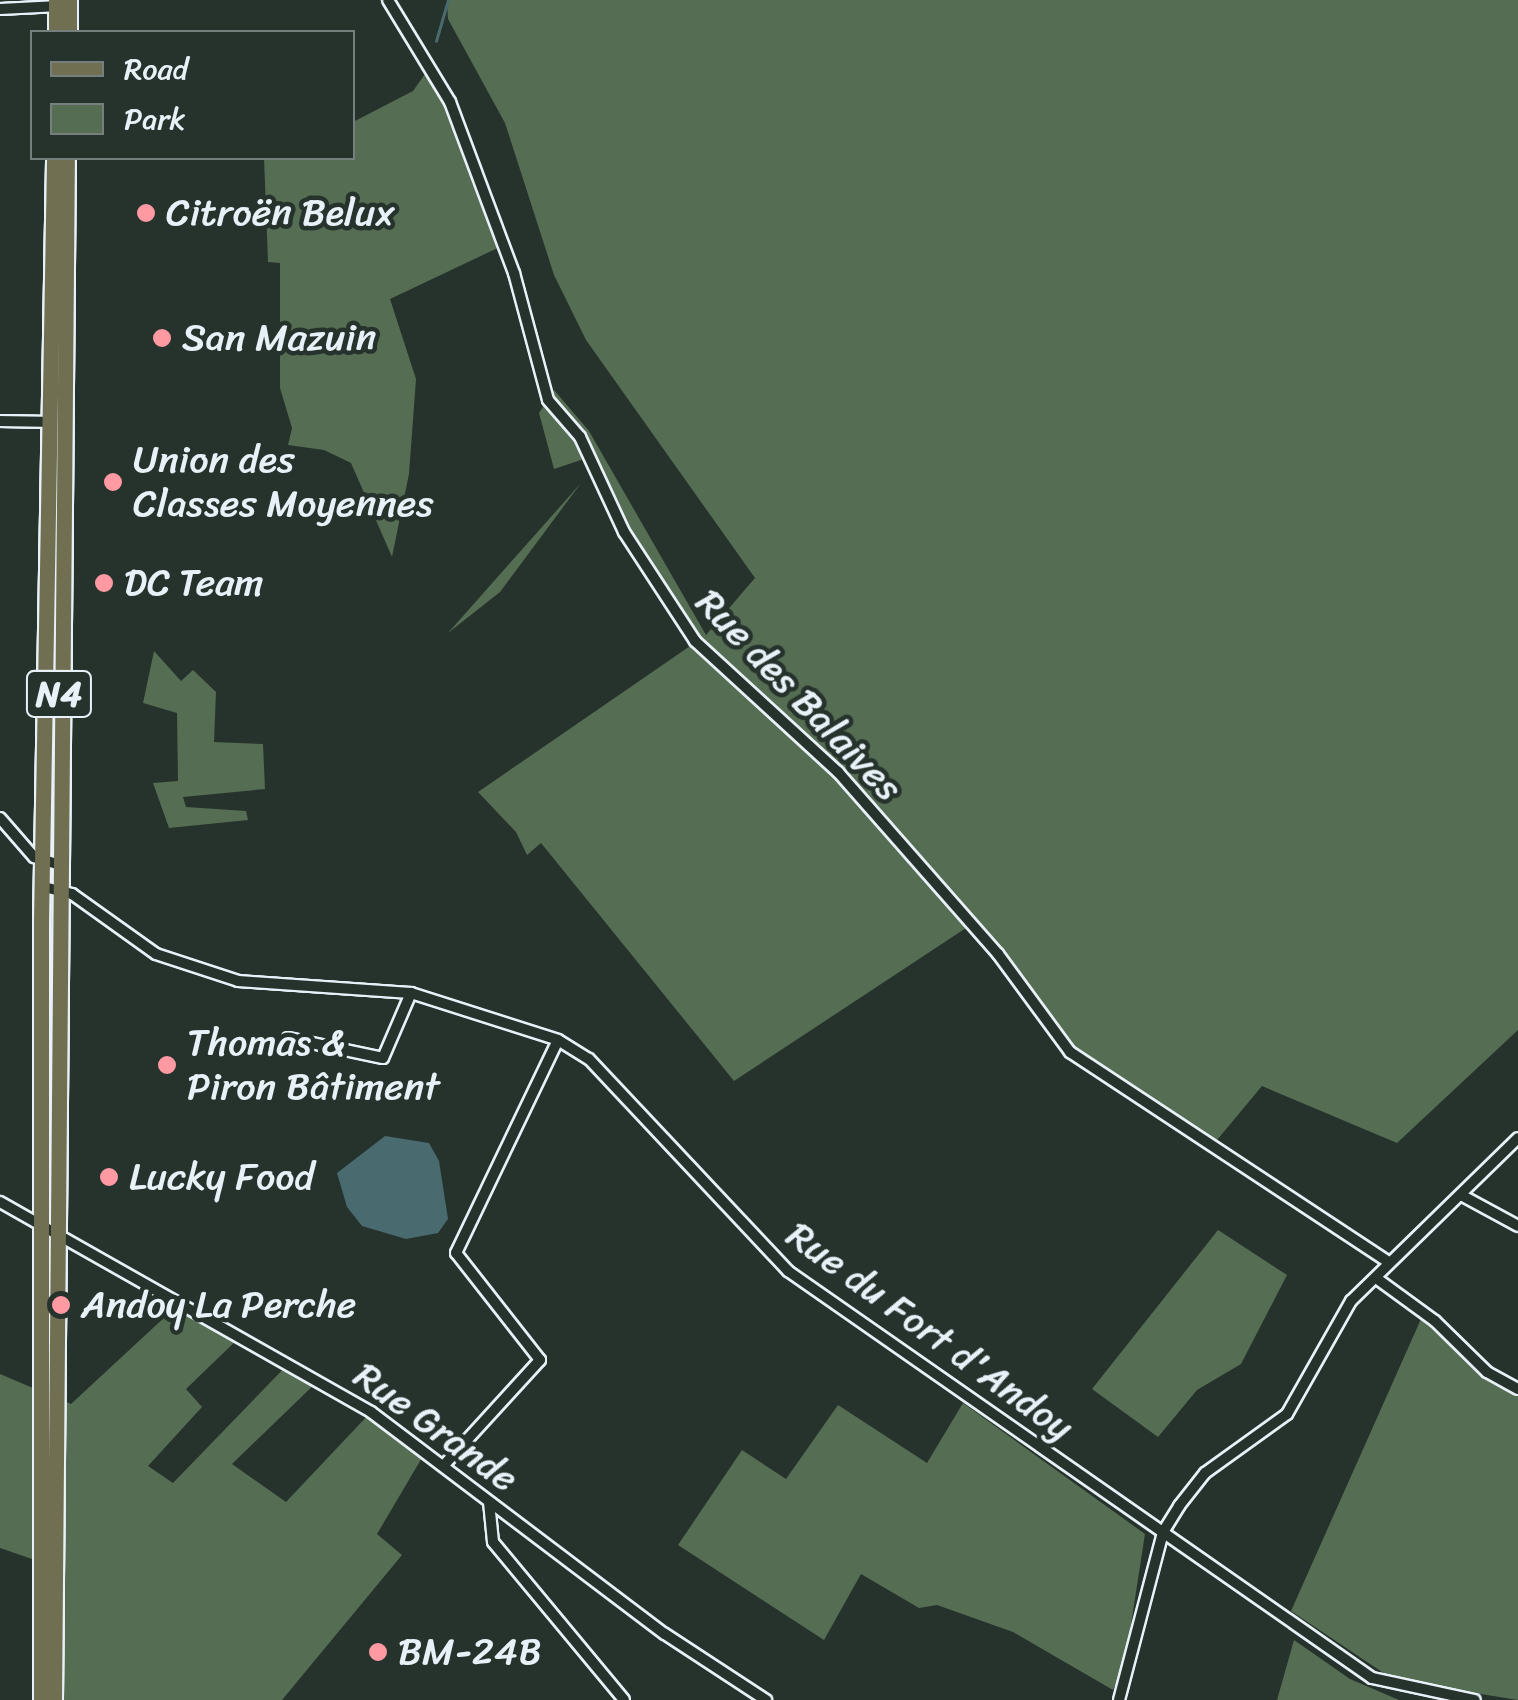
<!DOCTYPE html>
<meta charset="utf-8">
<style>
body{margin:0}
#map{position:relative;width:1518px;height:1700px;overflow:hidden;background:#26332d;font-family:Sriracha,sans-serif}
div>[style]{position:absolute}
.green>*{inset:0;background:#556d52}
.water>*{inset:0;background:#496b6f}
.stream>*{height:2.5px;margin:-1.25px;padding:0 1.25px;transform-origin:1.25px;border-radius:1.25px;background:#496b6f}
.roads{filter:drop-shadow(2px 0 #e8f1f8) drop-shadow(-2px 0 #e8f1f8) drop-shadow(0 2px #e8f1f8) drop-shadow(0 -2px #e8f1f8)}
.minor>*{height:10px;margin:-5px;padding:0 5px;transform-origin:5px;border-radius:5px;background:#26332d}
.primary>*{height:15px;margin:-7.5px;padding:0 7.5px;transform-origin:7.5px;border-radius:7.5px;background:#716f52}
.dots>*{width:28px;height:28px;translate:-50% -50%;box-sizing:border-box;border:5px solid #26332d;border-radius:50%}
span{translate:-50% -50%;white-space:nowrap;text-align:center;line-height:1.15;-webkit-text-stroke:9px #26332d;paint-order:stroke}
.shield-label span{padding:2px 8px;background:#26332d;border:2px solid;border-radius:8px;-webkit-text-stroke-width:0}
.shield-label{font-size:35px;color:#e8f1f8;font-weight:700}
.poi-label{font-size:38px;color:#e8f1f8}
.left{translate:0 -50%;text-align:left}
.street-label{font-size:38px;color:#e8f1f8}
.legend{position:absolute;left:30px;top:30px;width:325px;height:130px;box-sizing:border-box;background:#26332d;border:2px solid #747f7e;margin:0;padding:12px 18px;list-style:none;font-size:30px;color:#e8f1f8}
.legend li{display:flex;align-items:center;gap:20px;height:50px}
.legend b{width:50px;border:2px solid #747f7e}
</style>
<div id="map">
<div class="green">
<div style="clip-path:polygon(447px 0,1518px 0,1518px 1030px,1397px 1143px,1262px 1086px,1217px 1140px,1072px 1049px,847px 779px,774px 703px,695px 641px,663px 596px,590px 457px,554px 469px,539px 413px,554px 390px,589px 431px,706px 635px,755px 578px,586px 340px,554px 275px,505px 123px,448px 19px)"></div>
<div style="clip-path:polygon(432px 64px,504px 245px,390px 299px,416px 379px,409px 474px,392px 557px,351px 463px,324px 450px,288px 445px,292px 428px,280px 388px,280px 263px,268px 262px,264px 158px,352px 158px,353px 122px,413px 91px)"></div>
<div style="clip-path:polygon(581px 483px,500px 592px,448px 633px)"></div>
<div style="clip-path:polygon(693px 644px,835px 774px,966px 928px,734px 1081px,541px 843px,527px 855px,516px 832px,478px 792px)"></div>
<div style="clip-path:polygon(154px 651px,181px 681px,193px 670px,216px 692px,214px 742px,263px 744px,265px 789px,183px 797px,186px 807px,246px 811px,248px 820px,169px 828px,153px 783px,178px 781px,177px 713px,143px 703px)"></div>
<div style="clip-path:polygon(1218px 1230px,1287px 1275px,1241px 1364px,1197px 1390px,1158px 1437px,1092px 1389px)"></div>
<div style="clip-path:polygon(181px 1302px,242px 1335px,186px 1389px,202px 1407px,148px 1466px,173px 1483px,290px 1362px,320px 1379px,232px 1464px,286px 1502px,371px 1412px,426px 1451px,377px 1534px,402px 1555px,282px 1700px,60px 1700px,60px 1399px,71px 1404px)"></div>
<div style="clip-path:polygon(1421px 1319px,1481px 1373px,1518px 1392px,1518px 1700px,1394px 1680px,1291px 1611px)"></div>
<div style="clip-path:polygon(0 1374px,33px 1388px,32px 1559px,0 1548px)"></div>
<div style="clip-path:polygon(963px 1403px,1145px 1534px,1125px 1663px,1113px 1690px,1013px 1632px,937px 1605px,919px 1608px,861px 1574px,824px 1640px,678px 1545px,742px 1450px,786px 1479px,838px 1405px,927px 1463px)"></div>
<div style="clip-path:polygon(1294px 1640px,1350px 1679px,1399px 1700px,1277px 1700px)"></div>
</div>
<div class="water">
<div style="clip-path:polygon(385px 1136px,429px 1143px,439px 1161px,448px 1219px,438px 1233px,406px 1239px,362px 1226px,347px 1207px,337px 1173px)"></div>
</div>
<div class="stream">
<div style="left:436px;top:41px;width:43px;rotate:-73.7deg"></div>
</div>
<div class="roads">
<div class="minor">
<div style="left:388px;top:0;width:119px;rotate:58.7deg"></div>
<div style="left:450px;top:102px;width:183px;rotate:69.5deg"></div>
<div style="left:514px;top:273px;width:131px;rotate:75deg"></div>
<div style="left:548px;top:400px;width:49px;rotate:49.1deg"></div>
<div style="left:580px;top:437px;width:105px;rotate:65.1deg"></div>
<div style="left:624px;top:532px;width:130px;rotate:56.9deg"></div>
<div style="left:695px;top:641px;width:194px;rotate:42.5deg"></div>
<div style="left:838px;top:772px;width:242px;rotate:48.7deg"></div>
<div style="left:998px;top:954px;width:122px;rotate:53.7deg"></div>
<div style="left:1070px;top:1052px;width:382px;rotate:33.4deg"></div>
<div style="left:0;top:9px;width:59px;rotate:-2.9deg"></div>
<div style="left:0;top:421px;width:52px;rotate:1.1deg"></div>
<div style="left:0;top:818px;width:52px;rotate:48.9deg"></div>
<div style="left:34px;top:857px;width:24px;rotate:17deg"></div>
<div style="left:44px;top:887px;width:29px;rotate:14deg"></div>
<div style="left:72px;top:894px;width:103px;rotate:35.5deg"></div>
<div style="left:156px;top:954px;width:86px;rotate:18.2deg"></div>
<div style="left:238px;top:981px;width:173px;rotate:4deg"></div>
<div style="left:411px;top:993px;width:154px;rotate:17.7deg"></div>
<div style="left:558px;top:1040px;width:36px;rotate:32deg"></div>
<div style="left:589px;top:1059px;width:291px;rotate:46.8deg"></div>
<div style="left:788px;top:1271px;width:712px;rotate:34.87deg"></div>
<div style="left:1372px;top:1678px;width:105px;rotate:12.1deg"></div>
<div style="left:288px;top:1038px;width:97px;rotate:11.9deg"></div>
<div style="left:383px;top:1058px;width:71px;rotate:-66.7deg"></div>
<div style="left:1461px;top:1195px;width:65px;rotate:28.5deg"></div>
<div style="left:0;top:1202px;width:426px;rotate:29.5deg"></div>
<div style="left:371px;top:1412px;width:368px;rotate:37.1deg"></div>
<div style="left:665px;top:1634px;width:121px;rotate:33.2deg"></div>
<div style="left:1376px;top:1278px;width:73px;rotate:36.1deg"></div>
<div style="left:1435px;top:1321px;width:73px;rotate:44.4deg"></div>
<div style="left:1487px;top:1372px;width:35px;rotate:29deg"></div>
<div style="left:445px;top:1464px;width:141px;rotate:-47.6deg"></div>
<div style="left:540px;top:1360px;width:136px;rotate:-128.1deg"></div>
<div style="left:456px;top:1253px;width:236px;rotate:-64.4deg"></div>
<div style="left:489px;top:1502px;width:40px;rotate:84.3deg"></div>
<div style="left:493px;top:1542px;width:205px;rotate:50.3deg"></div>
<div style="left:1119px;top:1700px;width:174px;rotate:-75.3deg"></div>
<div style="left:1163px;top:1532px;width:31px;rotate:-58deg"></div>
<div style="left:1179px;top:1506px;width:42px;rotate:-51.8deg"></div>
<div style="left:1205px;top:1473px;width:101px;rotate:-35.7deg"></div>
<div style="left:1287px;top:1414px;width:130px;rotate:-60.5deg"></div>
<div style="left:1351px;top:1301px;width:233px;rotate:-44.3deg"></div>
</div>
<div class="primary">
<div style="left:56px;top:32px;width:32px;rotate:-90deg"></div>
<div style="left:69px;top:32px;width:32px;rotate:-90deg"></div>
<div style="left:41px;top:1700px;width:779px;rotate:-90deg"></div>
<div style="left:41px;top:921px;width:763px;rotate:-89.02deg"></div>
<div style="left:54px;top:1700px;width:1542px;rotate:-89.52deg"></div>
</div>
</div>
<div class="dots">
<div style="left:146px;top:213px;background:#ff9aa2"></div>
<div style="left:162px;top:338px;background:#ff9aa2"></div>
<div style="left:113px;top:482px;background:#ff9aa2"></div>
<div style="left:104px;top:583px;background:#ff9aa2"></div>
<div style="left:167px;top:1065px;background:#ff9aa2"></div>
<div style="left:109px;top:1177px;background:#ff9aa2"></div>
<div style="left:61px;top:1305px;background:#ff9aa2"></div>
<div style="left:378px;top:1652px;background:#ff9aa2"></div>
</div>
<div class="shield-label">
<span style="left:59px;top:694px">N4</span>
</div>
<div class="poi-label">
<span class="left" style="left:166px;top:213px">Citroën Belux</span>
<span class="left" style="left:182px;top:338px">San Mazuin</span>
<span class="left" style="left:133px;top:482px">Union des<br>Classes Moyennes</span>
<span class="left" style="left:124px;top:583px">DC Team</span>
<span class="left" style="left:187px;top:1065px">Thomas &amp;<br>Piron Bâtiment</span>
<span class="left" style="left:129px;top:1177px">Lucky Food</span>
<span class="left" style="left:81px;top:1305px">Andoy La Perche</span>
<span class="left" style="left:398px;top:1652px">BM-24B</span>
</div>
<div class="street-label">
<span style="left:799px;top:695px;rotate:46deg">Rue des Balaives</span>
<span style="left:930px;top:1331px;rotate:36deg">Rue du Fort d'Andoy</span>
<span style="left:436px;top:1427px;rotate:36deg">Rue Grande</span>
</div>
<ul class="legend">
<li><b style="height:12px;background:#716f52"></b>Road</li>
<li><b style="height:28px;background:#556d52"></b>Park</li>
</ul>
</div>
